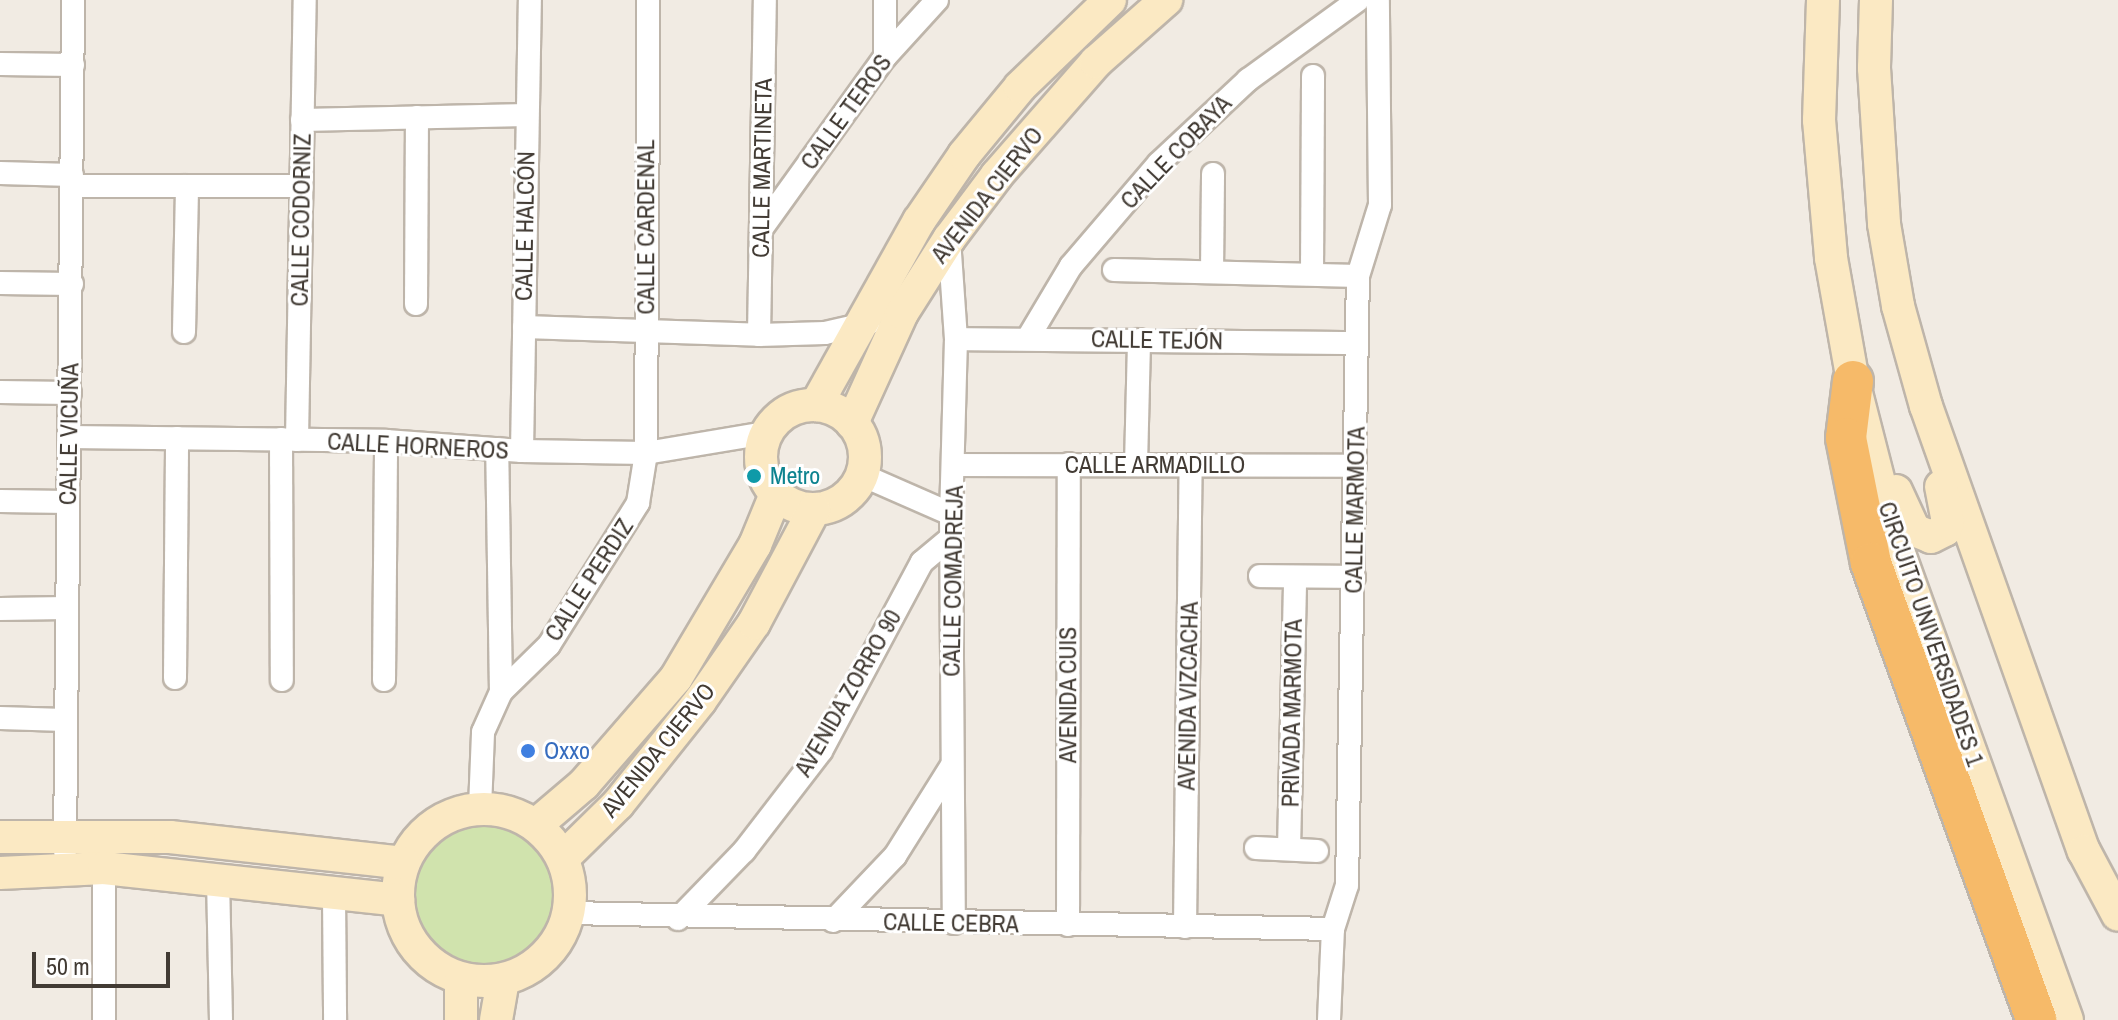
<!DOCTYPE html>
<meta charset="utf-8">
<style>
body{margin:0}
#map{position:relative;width:2118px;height:1020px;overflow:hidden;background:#f1ebe3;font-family:"Archivo Narrow",sans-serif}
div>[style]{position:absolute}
.green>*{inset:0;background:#d0e3ad}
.round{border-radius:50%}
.roads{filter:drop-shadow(2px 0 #beb5aa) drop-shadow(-2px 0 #beb5aa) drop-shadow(0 2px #beb5aa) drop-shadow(0 -2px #beb5aa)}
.street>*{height:22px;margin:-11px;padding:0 11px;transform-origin:11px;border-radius:11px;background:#fff}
.secondary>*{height:32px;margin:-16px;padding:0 16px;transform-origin:16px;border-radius:16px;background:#fbe9c3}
.secondary>.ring{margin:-16px;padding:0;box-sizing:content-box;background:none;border:32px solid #fbe9c3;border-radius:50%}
.highway>*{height:40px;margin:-20px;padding:0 20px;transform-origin:20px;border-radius:20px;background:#f6ba69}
.dots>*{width:22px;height:22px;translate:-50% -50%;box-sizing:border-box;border:4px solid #fff;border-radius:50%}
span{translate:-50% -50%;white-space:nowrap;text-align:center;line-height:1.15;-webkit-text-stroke:6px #fff;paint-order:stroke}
.street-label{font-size:24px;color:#423b34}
.culture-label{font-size:24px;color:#0d838f}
.left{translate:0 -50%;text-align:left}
.shop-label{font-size:24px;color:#366cbe}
.scale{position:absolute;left:32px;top:952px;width:138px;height:36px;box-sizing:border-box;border:4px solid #423b34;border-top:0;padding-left:10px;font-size:24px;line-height:28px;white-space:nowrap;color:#423b34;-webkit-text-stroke:6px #fff;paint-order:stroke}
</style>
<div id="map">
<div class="green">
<div class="round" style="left:400px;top:811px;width:168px;height:168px"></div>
</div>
<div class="roads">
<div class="street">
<div style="left:885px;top:0;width:57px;rotate:90deg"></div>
<div style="left:0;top:64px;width:73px;rotate:0.8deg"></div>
<div style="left:302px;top:120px;width:225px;rotate:-1.3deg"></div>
<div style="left:0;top:173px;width:72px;rotate:1.6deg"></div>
<div style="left:72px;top:186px;width:229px"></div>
<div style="left:762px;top:228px;width:211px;rotate:-54.3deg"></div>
<div style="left:885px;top:57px;width:77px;rotate:-47.6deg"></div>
<div style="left:949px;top:239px;width:100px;rotate:86deg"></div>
<div style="left:956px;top:339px;width:175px;rotate:91.6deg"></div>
<div style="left:951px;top:514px;width:409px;rotate:89.6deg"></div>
<div style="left:1114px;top:270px;width:244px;rotate:1.4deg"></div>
<div style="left:1212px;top:272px;width:98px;rotate:-89.4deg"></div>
<div style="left:1312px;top:274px;width:198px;rotate:-89.7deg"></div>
<div style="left:0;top:283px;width:72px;rotate:0.8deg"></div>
<div style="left:416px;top:304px;width:187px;rotate:-89.7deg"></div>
<div style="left:524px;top:327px;width:235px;rotate:1.9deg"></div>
<div style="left:759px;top:335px;width:66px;rotate:-1.7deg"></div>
<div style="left:825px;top:333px;width:45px;rotate:-12.8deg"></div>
<div style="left:184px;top:332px;width:146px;rotate:-88.8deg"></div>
<div style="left:759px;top:335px;width:335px;rotate:-89deg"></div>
<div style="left:1028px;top:338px;width:84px;rotate:-59.2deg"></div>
<div style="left:1071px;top:266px;width:135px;rotate:-49.5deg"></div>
<div style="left:1159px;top:163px;width:122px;rotate:-43deg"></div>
<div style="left:1248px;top:80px;width:136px;rotate:-36deg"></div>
<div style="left:956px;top:339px;width:401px;rotate:0.6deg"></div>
<div style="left:0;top:392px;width:70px;rotate:0.8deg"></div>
<div style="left:69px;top:437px;width:317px;rotate:0.7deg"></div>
<div style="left:386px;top:441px;width:136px;rotate:4.2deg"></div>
<div style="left:522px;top:451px;width:124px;rotate:0.9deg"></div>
<div style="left:646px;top:453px;width:122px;rotate:-9.5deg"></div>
<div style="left:281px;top:439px;width:241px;rotate:89.8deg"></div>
<div style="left:297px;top:440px;width:440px;rotate:-89deg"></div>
<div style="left:522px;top:451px;width:451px;rotate:-89deg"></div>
<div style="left:955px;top:465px;width:400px;rotate:0.1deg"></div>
<div style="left:1136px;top:465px;width:125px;rotate:-88.6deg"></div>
<div style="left:862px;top:475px;width:97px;rotate:23.7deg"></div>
<div style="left:0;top:501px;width:68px;rotate:0.8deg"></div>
<div style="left:1260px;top:576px;width:94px;rotate:0.6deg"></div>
<div style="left:0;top:609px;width:67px;rotate:-0.9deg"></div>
<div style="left:175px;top:678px;width:240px;rotate:-89.5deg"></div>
<div style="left:384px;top:680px;width:239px;rotate:-89.5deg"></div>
<div style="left:501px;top:692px;width:67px;rotate:-44.4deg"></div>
<div style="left:549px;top:645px;width:168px;rotate:-57.9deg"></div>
<div style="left:638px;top:503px;width:51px;rotate:-80.9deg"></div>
<div style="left:646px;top:453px;width:453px;rotate:-89.7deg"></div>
<div style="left:0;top:718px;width:65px;rotate:1.8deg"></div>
<div style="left:480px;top:808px;width:76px;rotate:-87.7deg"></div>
<div style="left:483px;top:732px;width:44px;rotate:-65.8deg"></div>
<div style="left:501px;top:692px;width:243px;rotate:-90.9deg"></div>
<div style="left:1256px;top:848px;width:61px;rotate:2.8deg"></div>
<div style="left:1289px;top:849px;width:272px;rotate:-88.7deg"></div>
<div style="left:65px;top:851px;width:851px;rotate:-89.46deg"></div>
<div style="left:218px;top:878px;width:142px;rotate:88.8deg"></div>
<div style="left:334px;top:895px;width:125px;rotate:89.5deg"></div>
<div style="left:569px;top:913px;width:764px;rotate:1.2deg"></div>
<div style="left:678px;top:919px;width:95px;rotate:-45.9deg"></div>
<div style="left:744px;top:851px;width:126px;rotate:-52.4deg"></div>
<div style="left:821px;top:751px;width:214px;rotate:-61.9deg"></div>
<div style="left:922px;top:562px;width:38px;rotate:-40deg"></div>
<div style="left:833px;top:921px;width:90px;rotate:-46.4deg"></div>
<div style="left:895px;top:856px;width:107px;rotate:-57.9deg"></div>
<div style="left:1068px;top:925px;width:461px;rotate:-89.9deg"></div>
<div style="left:1185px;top:927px;width:462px;rotate:-89.3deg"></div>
<div style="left:104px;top:1020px;width:152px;rotate:-90deg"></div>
<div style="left:1329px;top:1020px;width:91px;rotate:-87.5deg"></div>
<div style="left:1333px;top:929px;width:46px;rotate:-72.3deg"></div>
<div style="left:1347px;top:885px;width:609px;rotate:-88.97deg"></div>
<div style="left:1358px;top:276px;width:74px;rotate:-72.8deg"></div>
<div style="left:1380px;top:205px;width:205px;rotate:-90.6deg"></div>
</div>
<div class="secondary">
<div style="left:1823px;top:0;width:120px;rotate:91.9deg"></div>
<div style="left:1819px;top:120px;width:139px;rotate:85deg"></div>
<div style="left:1831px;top:258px;width:125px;rotate:79.9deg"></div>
<div style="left:1853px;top:381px;width:161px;rotate:75.6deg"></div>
<div style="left:1893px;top:537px;width:513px;rotate:70.19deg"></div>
<div style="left:1876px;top:0;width:68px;rotate:91.7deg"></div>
<div style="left:1874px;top:68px;width:156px;rotate:86.3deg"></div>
<div style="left:1884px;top:224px;width:83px;rotate:80.3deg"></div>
<div style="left:1898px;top:306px;width:104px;rotate:74.4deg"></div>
<div style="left:1926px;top:406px;width:472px;rotate:70.5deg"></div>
<div style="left:2084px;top:851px;width:72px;rotate:62deg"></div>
<div style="left:816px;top:405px;width:211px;rotate:-60.8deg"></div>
<div style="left:919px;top:221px;width:80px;rotate:-55.7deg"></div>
<div style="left:964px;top:155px;width:88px;rotate:-50.5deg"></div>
<div style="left:1020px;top:87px;width:125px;rotate:-44deg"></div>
<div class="ring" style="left:761px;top:405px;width:72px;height:72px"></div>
<div style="left:852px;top:423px;width:121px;rotate:-65.6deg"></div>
<div style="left:902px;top:313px;width:88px;rotate:-57.6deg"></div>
<div style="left:949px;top:239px;width:80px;rotate:-53.1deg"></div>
<div style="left:997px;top:175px;width:150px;rotate:-48.8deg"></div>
<div style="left:1096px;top:62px;width:94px;rotate:-41.5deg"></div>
<div style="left:1896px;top:491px;width:43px;rotate:65.2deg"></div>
<div style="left:1914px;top:530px;width:18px;rotate:22deg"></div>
<div style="left:1931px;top:537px;width:16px;rotate:-27deg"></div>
<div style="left:1945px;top:530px;width:9px;rotate:-69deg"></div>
<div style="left:1948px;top:522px;width:36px;rotate:-101deg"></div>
<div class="ring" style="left:398px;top:809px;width:140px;height:140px"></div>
<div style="left:536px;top:825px;width:63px;rotate:-40.5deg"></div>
<div style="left:584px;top:784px;width:140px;rotate:-49deg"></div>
<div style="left:676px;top:678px;width:155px;rotate:-59.3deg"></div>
<div style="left:755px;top:545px;width:55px;rotate:-67.6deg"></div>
<div style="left:0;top:837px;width:170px"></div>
<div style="left:170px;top:837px;width:235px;rotate:6.3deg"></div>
<div style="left:563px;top:858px;width:77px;rotate:-44.5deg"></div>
<div style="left:618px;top:804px;width:132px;rotate:-51.5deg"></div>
<div style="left:700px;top:701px;width:95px;rotate:-55.3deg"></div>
<div style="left:754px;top:623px;width:128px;rotate:-62deg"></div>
<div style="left:0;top:873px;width:104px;rotate:-2.8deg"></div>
<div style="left:104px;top:868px;width:296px;rotate:6.2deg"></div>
<div style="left:461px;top:1020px;width:41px;rotate:-90deg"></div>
<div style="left:496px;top:1020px;width:41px;rotate:-80.1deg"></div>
</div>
<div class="highway">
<div style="left:1853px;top:381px;width:57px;rotate:97deg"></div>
<div style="left:1846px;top:438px;width:127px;rotate:78.7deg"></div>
<div style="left:1871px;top:563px;width:486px;rotate:70.1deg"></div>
</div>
</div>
<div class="dots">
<div style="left:754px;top:476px;background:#0f9aa8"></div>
<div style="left:528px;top:751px;background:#3f7fe0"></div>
</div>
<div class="street-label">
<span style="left:846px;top:112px;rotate:-54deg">CALLE TEROS</span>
<span style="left:1176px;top:152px;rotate:-46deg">CALLE COBAYA</span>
<span style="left:762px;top:168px;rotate:-89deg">CALLE MARTINETA</span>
<span style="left:987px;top:195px;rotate:-52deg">AVENIDA CIERVO</span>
<span style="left:301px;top:220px;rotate:-89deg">CALLE CODORNIZ</span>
<span style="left:525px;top:226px;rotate:-89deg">CALLE HALCÓN</span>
<span style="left:646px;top:227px;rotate:-90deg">CALLE CARDENAL</span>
<span style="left:1157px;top:340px;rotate:1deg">CALLE TEJÓN</span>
<span style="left:69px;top:434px;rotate:-89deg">CALLE VICUÑA</span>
<span style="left:418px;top:446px;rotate:3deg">CALLE HORNEROS</span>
<span style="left:1155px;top:465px">CALLE ARMADILLO</span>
<span style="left:1355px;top:510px;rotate:-89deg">CALLE MARMOTA</span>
<span style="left:589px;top:580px;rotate:-57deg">CALLE PERDIZ</span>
<span style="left:953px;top:581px;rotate:-89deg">CALLE COMADREJA</span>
<span style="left:1931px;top:634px;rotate:71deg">CIRCUITO UNIVERSIDADES 1</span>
<span style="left:848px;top:693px;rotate:-60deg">AVENIDA ZORRO 90</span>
<span style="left:1068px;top:695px;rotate:-90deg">AVENIDA CUIS</span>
<span style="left:1188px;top:696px;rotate:-89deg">AVENIDA VIZCACHA</span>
<span style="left:1292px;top:713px;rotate:-89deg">PRIVADA MARMOTA</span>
<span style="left:658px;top:750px;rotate:-51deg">AVENIDA CIERVO</span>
<span style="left:951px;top:923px;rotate:1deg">CALLE CEBRA</span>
</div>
<div class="culture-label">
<span class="left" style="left:770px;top:476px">Metro</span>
</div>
<div class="shop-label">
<span class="left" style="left:544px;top:751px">Oxxo</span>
</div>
<div class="scale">50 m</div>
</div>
